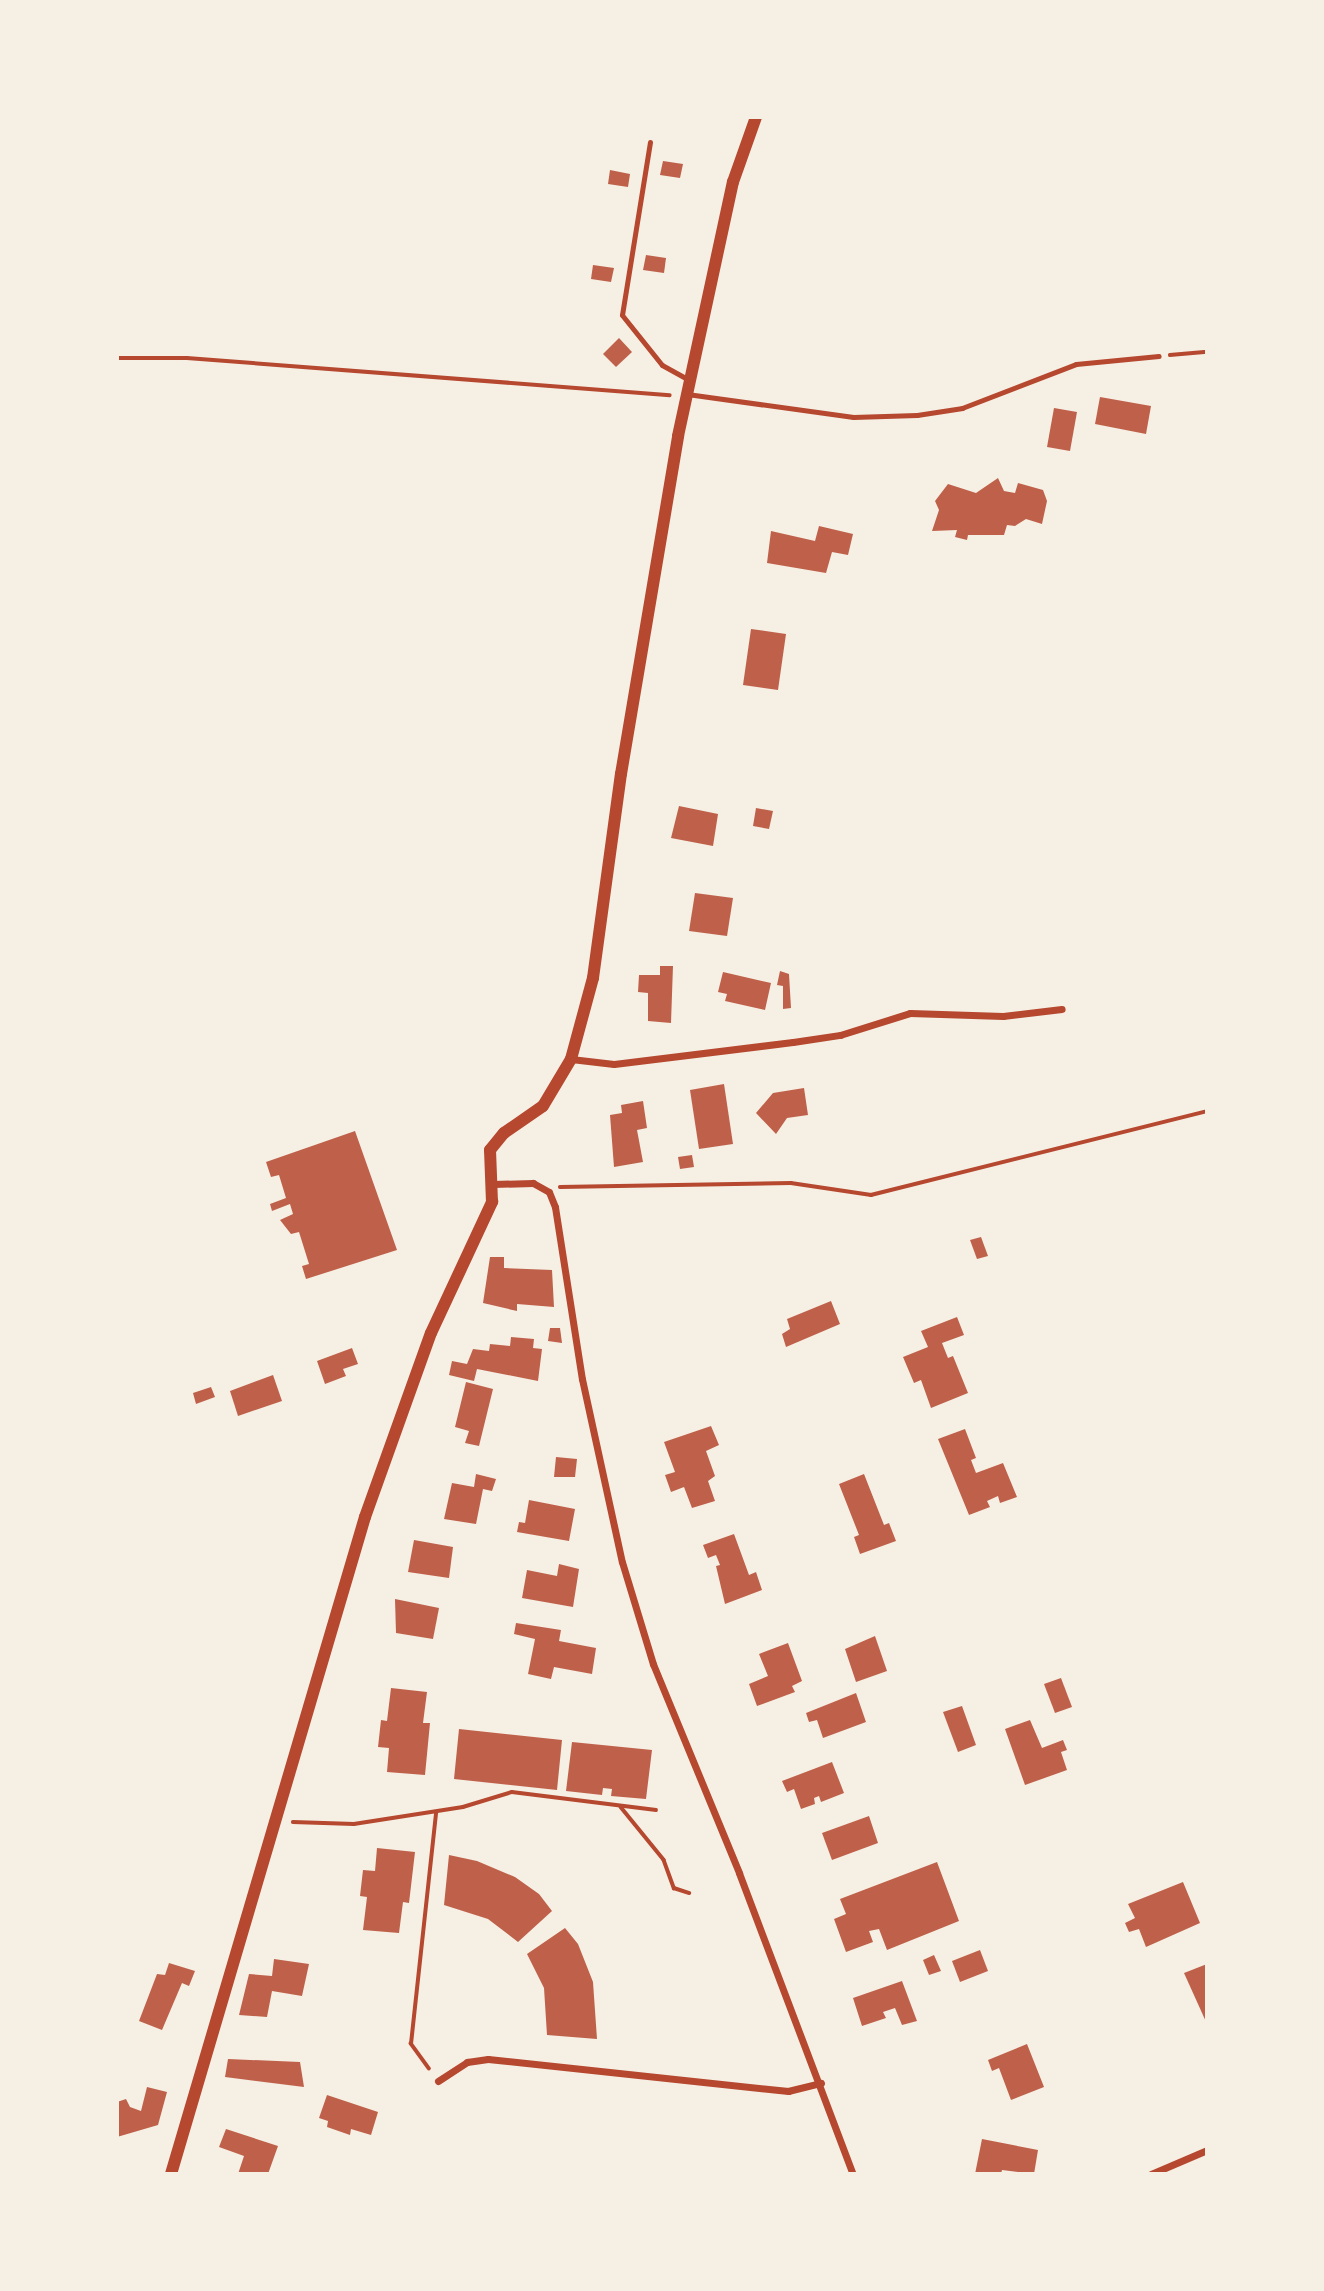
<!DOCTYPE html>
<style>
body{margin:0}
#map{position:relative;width:1324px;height:2291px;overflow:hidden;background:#f6efe4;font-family:"Source Sans 3",sans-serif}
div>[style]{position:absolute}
.building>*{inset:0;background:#bf614a}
.path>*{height:3.5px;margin:-1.75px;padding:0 1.75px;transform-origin:1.75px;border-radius:1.75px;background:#b5482f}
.service>*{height:5px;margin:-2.5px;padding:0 2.5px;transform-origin:2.5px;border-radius:2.5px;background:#b5482f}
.minor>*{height:7px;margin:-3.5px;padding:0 3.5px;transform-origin:3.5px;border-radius:3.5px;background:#b5482f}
.tertiary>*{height:12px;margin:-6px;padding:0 6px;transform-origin:6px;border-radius:6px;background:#b5482f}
span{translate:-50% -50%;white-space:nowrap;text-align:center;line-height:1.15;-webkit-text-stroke:7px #f6efe4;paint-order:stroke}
.frame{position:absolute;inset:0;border:119px solid #f6efe4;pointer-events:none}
</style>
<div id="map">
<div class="building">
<div style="clip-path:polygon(663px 161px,683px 164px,680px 178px,660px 175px)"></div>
<div style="clip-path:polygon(610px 170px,630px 174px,628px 187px,608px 184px)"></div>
<div style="clip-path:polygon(646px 255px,666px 258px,664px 273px,643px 270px)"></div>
<div style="clip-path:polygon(593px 265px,614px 268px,611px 282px,591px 279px)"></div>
<div style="clip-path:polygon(619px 338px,632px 352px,616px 367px,603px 354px)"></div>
<div style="clip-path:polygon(1100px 397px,1151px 406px,1146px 434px,1095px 424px)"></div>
<div style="clip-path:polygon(1054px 408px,1077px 412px,1070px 451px,1047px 447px)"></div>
<div style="clip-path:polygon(998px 478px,1004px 491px,1015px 493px,1018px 483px,1043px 490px,1047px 501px,1042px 524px,1026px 519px,1015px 526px,1007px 525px,1004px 535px,968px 535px,967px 540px,955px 537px,957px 530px,932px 531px,939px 510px,935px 501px,948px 484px,976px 493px)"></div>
<div style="clip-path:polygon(819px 526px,853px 534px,848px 555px,832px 552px,826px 573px,767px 563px,771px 531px,815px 541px)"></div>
<div style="clip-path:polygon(751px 629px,786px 634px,778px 690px,743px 685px)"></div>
<div style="clip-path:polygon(679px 806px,718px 814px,713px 846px,671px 838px)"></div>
<div style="clip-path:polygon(756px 808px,773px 811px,769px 829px,753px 826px)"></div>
<div style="clip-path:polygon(695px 893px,733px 898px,727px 936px,689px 931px)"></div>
<div style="clip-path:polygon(660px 966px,673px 966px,671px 1023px,648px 1021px,648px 993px,638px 992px,639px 975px,660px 975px)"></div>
<div style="clip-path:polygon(780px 971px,789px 974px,791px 1008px,783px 1009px,783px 986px,777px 985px)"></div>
<div style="clip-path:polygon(723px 972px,771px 983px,765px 1010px,725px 1001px,727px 994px,718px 992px)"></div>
<div style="clip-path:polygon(724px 1084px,733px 1144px,699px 1149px,690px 1090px)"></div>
<div style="clip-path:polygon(804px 1088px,808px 1115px,787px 1118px,776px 1134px,756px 1113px,773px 1093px)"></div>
<div style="clip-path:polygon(643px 1101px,647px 1128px,637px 1130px,643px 1162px,614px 1167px,610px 1115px,622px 1113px,621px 1105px)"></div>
<div style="clip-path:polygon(355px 1131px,397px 1250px,306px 1279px,302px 1266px,309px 1264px,299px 1232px,291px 1234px,280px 1220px,293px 1214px,290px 1204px,272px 1211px,270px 1204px,286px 1198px,279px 1175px,271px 1177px,266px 1162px)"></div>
<div style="clip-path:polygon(692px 1155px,694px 1167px,680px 1169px,678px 1157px)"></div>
<div style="clip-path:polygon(981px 1237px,988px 1256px,977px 1259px,970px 1240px)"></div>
<div style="clip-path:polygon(490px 1257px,504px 1257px,504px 1268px,552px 1270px,554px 1307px,517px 1304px,517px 1311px,483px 1303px)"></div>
<div style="clip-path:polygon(831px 1301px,840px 1324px,786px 1347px,782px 1334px,790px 1329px,787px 1319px)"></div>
<div style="clip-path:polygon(957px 1317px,964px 1335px,942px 1343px,948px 1358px,953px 1356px,968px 1393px,931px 1408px,921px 1380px,914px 1383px,903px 1357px,928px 1347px,921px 1331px)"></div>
<div style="clip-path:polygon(550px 1328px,560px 1328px,562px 1343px,548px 1341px)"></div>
<div style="clip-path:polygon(511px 1337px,534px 1339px,533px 1348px,542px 1349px,538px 1381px,477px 1369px,474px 1381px,449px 1375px,452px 1361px,467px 1364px,473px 1349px,489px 1351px,490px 1344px,510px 1346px)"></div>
<div style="clip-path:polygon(352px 1348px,358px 1364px,343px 1369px,346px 1376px,325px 1384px,317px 1361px)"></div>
<div style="clip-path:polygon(273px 1375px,282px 1401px,238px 1416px,230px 1391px)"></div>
<div style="clip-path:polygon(466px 1382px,493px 1389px,479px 1446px,465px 1443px,469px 1431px,455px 1427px)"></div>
<div style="clip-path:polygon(211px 1387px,215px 1397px,196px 1404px,193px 1393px)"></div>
<div style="clip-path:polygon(711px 1426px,719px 1445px,706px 1451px,715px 1476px,708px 1481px,715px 1501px,692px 1508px,684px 1487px,671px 1492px,665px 1475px,675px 1472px,664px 1442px)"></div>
<div style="clip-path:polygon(965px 1429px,976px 1458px,971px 1460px,976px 1473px,1003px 1463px,1017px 1497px,1000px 1503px,998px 1496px,987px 1501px,990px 1507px,969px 1515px,938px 1439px)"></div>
<div style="clip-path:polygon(556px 1457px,577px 1459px,575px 1477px,554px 1477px)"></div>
<div style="clip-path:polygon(476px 1474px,496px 1479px,492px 1491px,483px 1489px,476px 1524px,444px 1519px,452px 1483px,474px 1487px)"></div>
<div style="clip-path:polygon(864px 1474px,884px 1525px,889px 1523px,896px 1541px,860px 1554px,854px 1537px,859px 1535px,839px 1484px)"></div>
<div style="clip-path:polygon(529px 1500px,575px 1509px,569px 1541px,517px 1532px,519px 1522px,525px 1523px)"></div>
<div style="clip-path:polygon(734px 1534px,749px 1575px,756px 1572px,762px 1590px,725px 1604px,716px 1566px,720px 1565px,716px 1555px,708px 1558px,703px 1545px)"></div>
<div style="clip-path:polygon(414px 1540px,453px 1547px,449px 1578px,408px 1572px)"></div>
<div style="clip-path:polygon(559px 1564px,579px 1569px,573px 1607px,522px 1598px,527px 1570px,557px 1576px)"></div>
<div style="clip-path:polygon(395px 1599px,439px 1608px,433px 1639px,396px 1633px)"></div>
<div style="clip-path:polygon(516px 1623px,561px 1630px,559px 1641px,596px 1648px,592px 1674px,554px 1667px,551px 1679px,528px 1674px,535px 1639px,514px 1634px)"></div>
<div style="clip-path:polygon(875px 1636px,887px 1671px,856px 1682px,845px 1649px)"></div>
<div style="clip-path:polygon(788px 1643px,802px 1681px,792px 1686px,795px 1692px,757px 1706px,749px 1684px,768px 1676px,759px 1654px)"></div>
<div style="clip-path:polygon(1061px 1678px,1072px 1707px,1055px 1713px,1044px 1684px)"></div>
<div style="clip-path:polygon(391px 1688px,427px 1692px,423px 1723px,430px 1723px,425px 1775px,387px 1772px,389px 1748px,378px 1747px,381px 1720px,387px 1721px)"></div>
<div style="clip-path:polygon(856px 1693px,866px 1722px,823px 1738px,817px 1720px,809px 1722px,806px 1713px)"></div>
<div style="clip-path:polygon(962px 1706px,976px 1745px,958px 1752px,943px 1712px)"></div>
<div style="clip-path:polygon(1030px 1720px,1042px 1748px,1063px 1740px,1067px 1750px,1061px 1752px,1067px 1770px,1025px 1785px,1005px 1729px)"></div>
<div style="clip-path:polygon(459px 1729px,562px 1740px,557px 1790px,454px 1779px)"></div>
<div style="clip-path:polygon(572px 1742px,652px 1750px,646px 1799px,611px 1796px,612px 1789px,603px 1788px,602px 1795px,566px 1791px)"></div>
<div style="clip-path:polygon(832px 1762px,844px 1793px,821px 1802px,819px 1796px,814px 1798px,815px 1804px,801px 1809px,794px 1789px,787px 1792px,782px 1781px)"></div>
<div style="clip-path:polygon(869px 1816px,878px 1843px,832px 1860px,822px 1833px)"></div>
<div style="clip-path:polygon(377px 1848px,415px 1852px,409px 1903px,403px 1902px,399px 1933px,363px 1930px,367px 1897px,360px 1896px,363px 1870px,375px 1871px)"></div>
<div style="clip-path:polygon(449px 1855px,477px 1861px,515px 1877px,539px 1894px,552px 1911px,518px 1942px,488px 1919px,444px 1905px)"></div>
<div style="clip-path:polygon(937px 1862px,959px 1921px,887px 1950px,879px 1929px,869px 1931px,873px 1942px,846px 1952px,834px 1919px,846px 1914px,840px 1899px)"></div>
<div style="clip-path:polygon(1183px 1882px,1200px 1923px,1146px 1947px,1139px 1929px,1129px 1932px,1125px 1923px,1135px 1918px,1128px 1904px)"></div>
<div style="clip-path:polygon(565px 1928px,578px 1944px,593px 1982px,597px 2039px,547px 2035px,544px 1988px,527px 1954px)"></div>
<div style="clip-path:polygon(980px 1950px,988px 1971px,960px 1982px,952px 1961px)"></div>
<div style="clip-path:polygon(934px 1955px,941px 1971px,929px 1975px,923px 1960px)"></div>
<div style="clip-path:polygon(274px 1959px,309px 1964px,302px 1996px,272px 1991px,267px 2017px,239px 2015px,249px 1974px,272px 1976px)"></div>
<div style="clip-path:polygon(169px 1963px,195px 1971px,189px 1986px,182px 1983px,162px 2030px,139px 2021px,157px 1974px,165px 1975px)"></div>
<div style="clip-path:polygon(1207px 1964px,1207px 2024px,1184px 1973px)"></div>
<div style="clip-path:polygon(902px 1981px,917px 2021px,902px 2025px,895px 2008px,883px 2012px,886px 2018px,862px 2026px,853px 1998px)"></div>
<div style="clip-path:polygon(1027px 2044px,1044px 2087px,1011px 2100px,999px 2068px,992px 2071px,988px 2060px)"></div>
<div style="clip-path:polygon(228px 2059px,300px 2062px,304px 2087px,225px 2077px)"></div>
<div style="clip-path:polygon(147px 2087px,167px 2092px,158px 2125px,117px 2137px,117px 2102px,126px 2099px,130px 2107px,141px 2111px)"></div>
<div style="clip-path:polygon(327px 2095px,378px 2112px,371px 2135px,351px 2129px,350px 2135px,327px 2127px,328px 2121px,319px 2118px)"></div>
<div style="clip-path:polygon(226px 2129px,278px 2146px,268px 2174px,238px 2174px,244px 2156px,219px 2147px)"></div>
<div style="clip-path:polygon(982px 2139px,1038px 2150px,1034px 2174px,1002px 2170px,1001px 2174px,975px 2174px)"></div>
</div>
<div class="path">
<div style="left:1170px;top:355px;width:37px;rotate:-5deg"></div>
<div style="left:117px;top:358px;width:70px"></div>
<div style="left:187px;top:358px;width:484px;rotate:4.4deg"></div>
<div style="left:560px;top:1187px;width:231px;rotate:-1deg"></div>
<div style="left:791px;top:1183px;width:81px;rotate:8.5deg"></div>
<div style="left:871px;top:1195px;width:346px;rotate:-14deg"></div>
<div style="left:621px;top:1807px;width:68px;rotate:50.9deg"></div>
<div style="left:664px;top:1860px;width:30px;rotate:70deg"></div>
<div style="left:674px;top:1888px;width:16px;rotate:18deg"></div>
<div style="left:293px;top:1822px;width:61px;rotate:1.9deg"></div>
<div style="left:354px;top:1824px;width:110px;rotate:-8.9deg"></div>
<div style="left:463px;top:1807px;width:51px;rotate:-17deg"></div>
<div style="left:512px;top:1792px;width:145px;rotate:7.1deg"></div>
<div style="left:429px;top:2069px;width:31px;rotate:-126deg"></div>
<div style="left:411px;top:2044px;width:232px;rotate:-83.8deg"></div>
</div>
<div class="service">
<div style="left:650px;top:142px;width:175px;rotate:99.2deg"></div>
<div style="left:622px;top:315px;width:64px;rotate:51.3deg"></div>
<div style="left:662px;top:365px;width:31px;rotate:29deg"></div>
<div style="left:687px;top:394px;width:168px;rotate:7.9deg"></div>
<div style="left:853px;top:417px;width:64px;rotate:-1.8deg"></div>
<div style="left:917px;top:415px;width:46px;rotate:-8.8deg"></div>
<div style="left:962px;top:408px;width:122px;rotate:-21.1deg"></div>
<div style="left:1076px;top:364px;width:83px;rotate:-5.5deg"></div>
</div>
<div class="minor">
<div style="left:571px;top:1059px;width:43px;rotate:6.6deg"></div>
<div style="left:614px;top:1064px;width:180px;rotate:-7deg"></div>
<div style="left:793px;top:1042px;width:48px;rotate:-8.5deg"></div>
<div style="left:840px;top:1035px;width:73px;rotate:-17.4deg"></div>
<div style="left:910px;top:1013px;width:93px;rotate:1.8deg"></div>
<div style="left:1003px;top:1016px;width:59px;rotate:-6.8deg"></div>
<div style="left:493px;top:1184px;width:40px;rotate:-1.4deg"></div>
<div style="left:533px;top:1183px;width:18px;rotate:29deg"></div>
<div style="left:549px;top:1192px;width:16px;rotate:68deg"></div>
<div style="left:555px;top:1207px;width:174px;rotate:81.1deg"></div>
<div style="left:582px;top:1379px;width:187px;rotate:77.7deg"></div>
<div style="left:622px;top:1562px;width:107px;rotate:73.1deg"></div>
<div style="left:653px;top:1664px;width:226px;rotate:67.6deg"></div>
<div style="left:739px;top:1873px;width:322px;rotate:69.3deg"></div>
<div style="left:438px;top:2081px;width:35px;rotate:-33deg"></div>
<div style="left:467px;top:2062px;width:21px;rotate:-8deg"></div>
<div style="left:488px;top:2059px;width:302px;rotate:6.1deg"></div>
<div style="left:788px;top:2091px;width:34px;rotate:-14deg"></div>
<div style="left:1151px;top:2174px;width:61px;rotate:-23.2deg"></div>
</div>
<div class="tertiary">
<div style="left:171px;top:2174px;width:685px;rotate:-73.55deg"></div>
<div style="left:365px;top:1517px;width:195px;rotate:-70.3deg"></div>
<div style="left:431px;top:1333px;width:145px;rotate:-65deg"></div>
<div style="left:492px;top:1202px;width:52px;rotate:-92.2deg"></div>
<div style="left:490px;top:1150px;width:22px;rotate:-51deg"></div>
<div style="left:504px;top:1133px;width:47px;rotate:-34.7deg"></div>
<div style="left:543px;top:1106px;width:55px;rotate:-59.2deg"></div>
<div style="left:571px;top:1059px;width:84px;rotate:-74.8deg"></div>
<div style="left:593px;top:978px;width:206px;rotate:-82.2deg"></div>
<div style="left:621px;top:774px;width:343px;rotate:-80.4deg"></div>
<div style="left:678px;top:436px;width:260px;rotate:-77.8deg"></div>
<div style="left:733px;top:182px;width:69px;rotate:-70.5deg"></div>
</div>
<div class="frame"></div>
</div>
